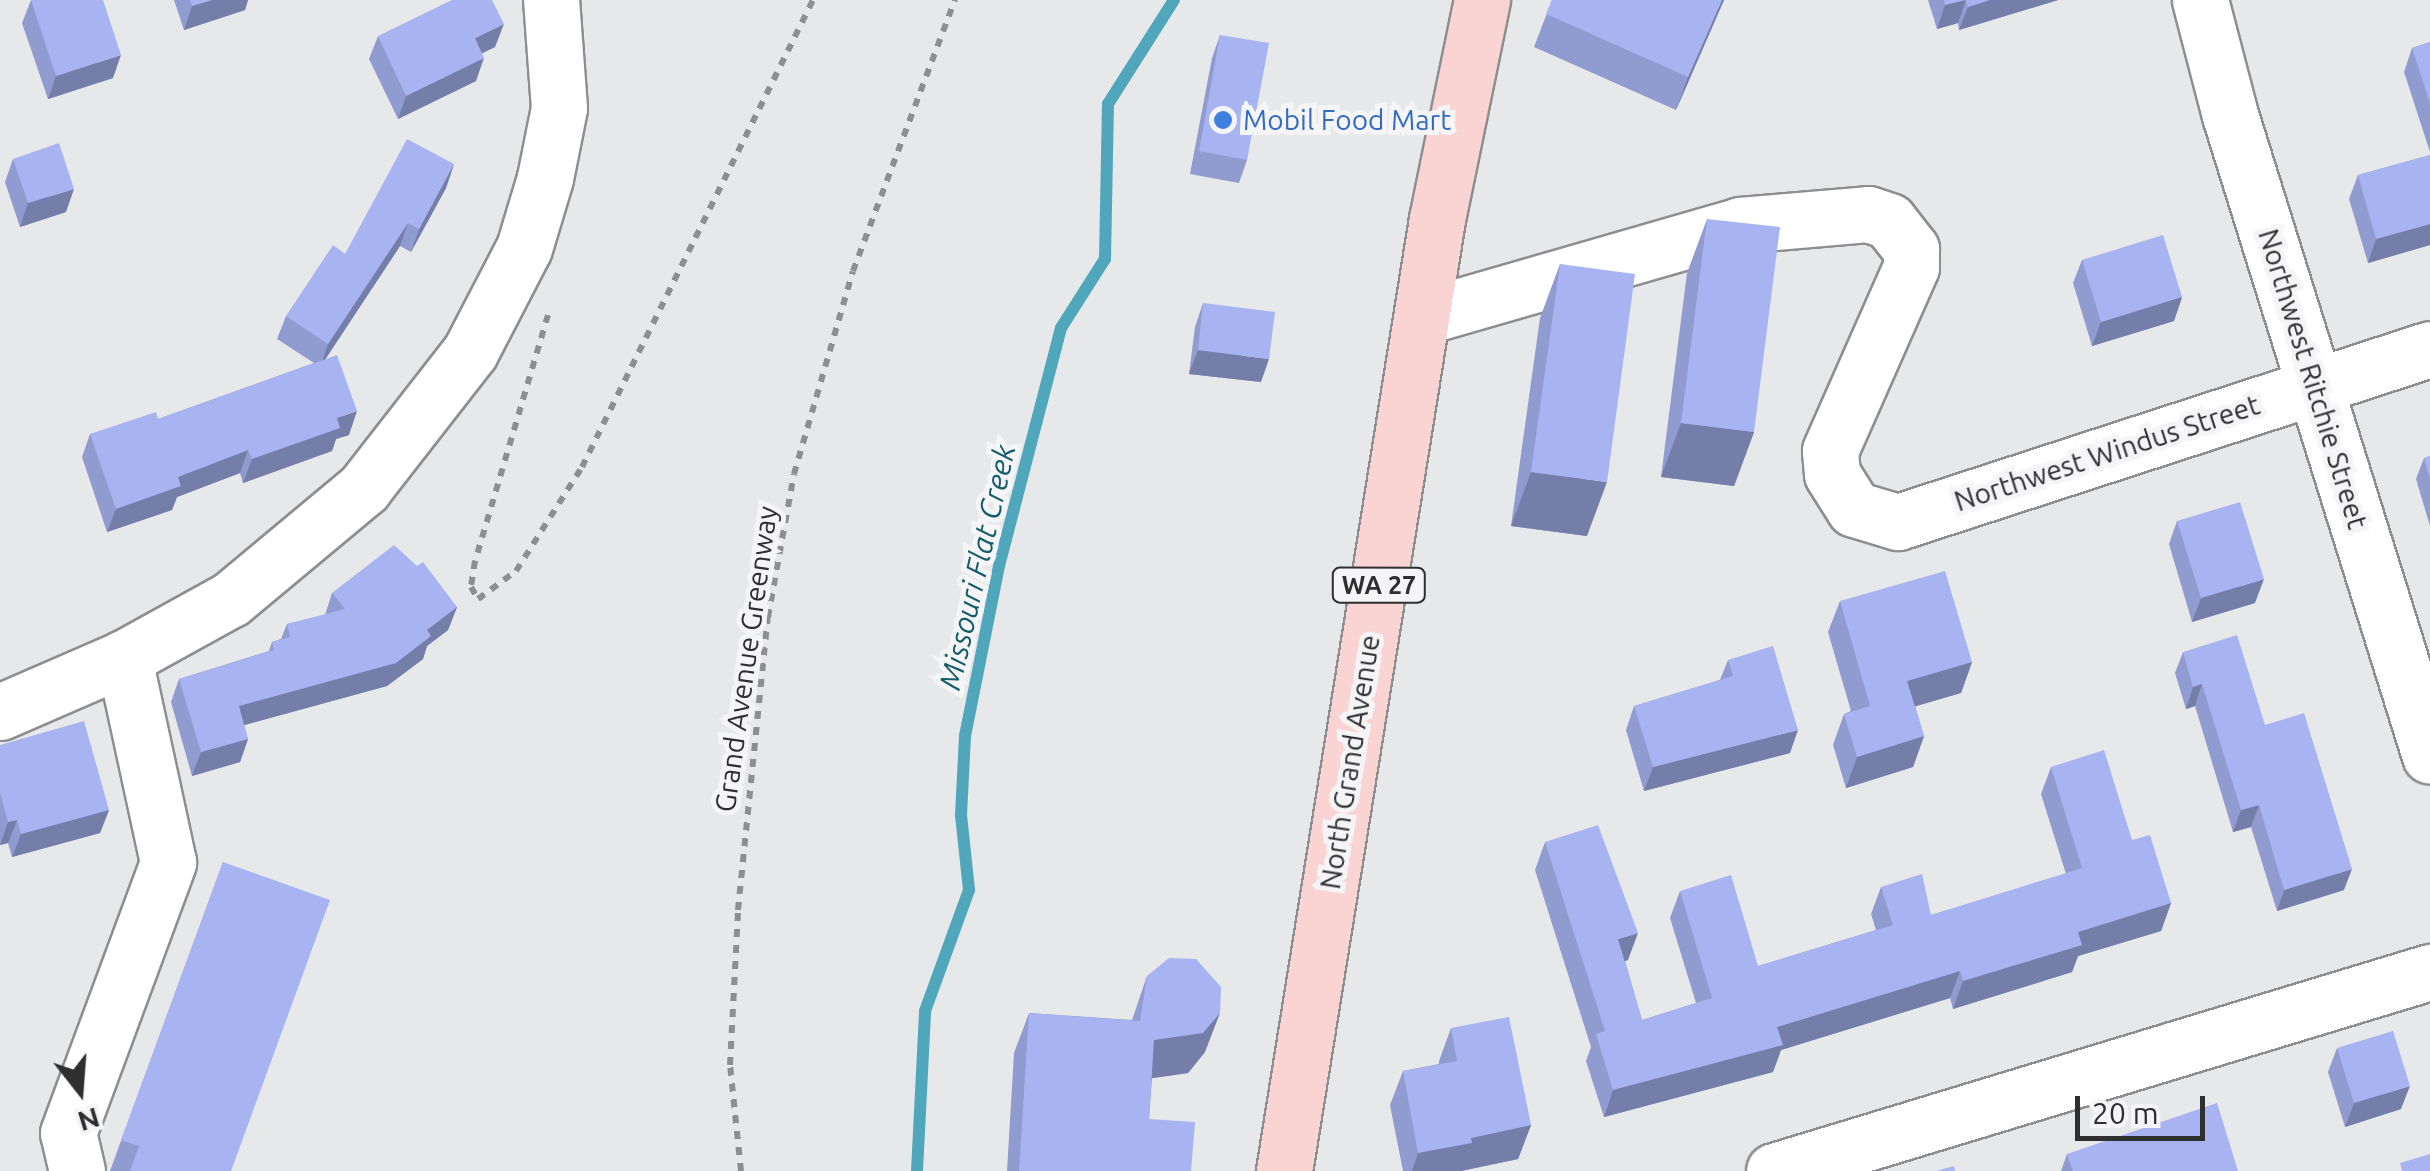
<!DOCTYPE html>
<style>
body{margin:0}
#map{position:relative;width:2430px;height:1171px;overflow:hidden;background:#e7e8e9;font-family:Ubuntu,sans-serif}
div>[style]{position:absolute}
.stream>*{height:12px;margin:-6px;padding:0 6px;transform-origin:6px;border-radius:6px;background:#50a6ba}
.path>*{height:6px;margin-top:-3px;transform-origin:0;background:repeating-linear-gradient(90deg,#8d8e8f 0 8px,transparent 0 16px)}
.roads{filter:drop-shadow(2px 0 #8e8e90) drop-shadow(-2px 0 #8e8e90) drop-shadow(0 2px #8e8e90) drop-shadow(0 -2px #8e8e90)}
.minor>*{height:55px;margin:-27.5px;padding:0 27.5px;transform-origin:27.5px;border-radius:27.5px;background:#fff}
.major>*{height:55px;margin:-27.5px;padding:0 27.5px;transform-origin:27.5px;border-radius:27.5px;background:#f9d4d3}
.wall>*{inset:0;background:#909bcf}
.shaded-wall>*{inset:0;background:#757ea9}
.building>*{inset:0;background:#a7b4f1}
.dots>*{width:28px;height:28px;translate:-50% -50%;box-sizing:border-box;border:5px solid #f5f5f7;border-radius:50%}
span{translate:-50% -50%;white-space:nowrap;text-align:center;line-height:1.15;-webkit-text-stroke:10px #f5f5f7;paint-order:stroke}
.shield-label span{padding:2px 8px;background:#f5f5f7;border:2px solid;border-radius:8px;-webkit-text-stroke-width:0}
.shield-label{font-size:25px;color:#2f2f30;font-weight:700}
.shop-label{font-size:28px;color:#366cbe}
.left{translate:0 -50%;text-align:left}
.street-label{font-size:28px;color:#2f2f30}
.water-label{font-size:30px;color:#145c6a;font-style:italic}
.north{position:absolute;left:30px;top:1041px;width:100px;height:100px;-webkit-text-stroke:8px #f5f5f7;paint-order:stroke;rotate:163deg;font-size:28px;font-weight:700;line-height:40px;text-align:center;color:#2f2f30}
.north::after{content:'';display:block;margin:auto;width:35px;height:45px;background:#2f2f30;clip-path:polygon(50% 0,100% 100%,50% 72%,0 100%)}
.scale{position:absolute;left:2075px;top:1096px;width:130px;height:45px;box-sizing:border-box;border:5px solid #2f2f30;border-top:0;padding-left:12px;font-size:30px;line-height:35px;white-space:nowrap;color:#2f2f30;-webkit-text-stroke:8px #f5f5f7;paint-order:stroke}
</style>
<div id="map">
<div class="stream">
<div style="left:917px;top:1171px;width:160px;rotate:-87.1deg"></div>
<div style="left:925px;top:1011px;width:129px;rotate:-70deg"></div>
<div style="left:969px;top:890px;width:75px;rotate:-96.1deg"></div>
<div style="left:961px;top:815px;width:79px;rotate:-87.1deg"></div>
<div style="left:965px;top:736px;width:173px;rotate:-78.7deg"></div>
<div style="left:999px;top:566px;width:246px;rotate:-75.4deg"></div>
<div style="left:1061px;top:328px;width:82px;rotate:-57.5deg"></div>
<div style="left:1105px;top:259px;width:155px;rotate:-88.9deg"></div>
<div style="left:1108px;top:104px;width:123px;rotate:-57.6deg"></div>
</div>
<div class="path">
<div style="left:548px;top:315px;width:257px;rotate:106.5deg"></div>
<div style="left:475px;top:561px;width:26px;rotate:99deg"></div>
<div style="left:471px;top:587px;width:14px;rotate:60deg"></div>
<div style="left:478px;top:599px;width:47px;rotate:-36.4deg"></div>
<div style="left:516px;top:571px;width:123px;rotate:-57.6deg"></div>
<div style="left:582px;top:467px;width:521px;rotate:-63.68deg"></div>
<div style="left:741px;top:1171px;width:107px;rotate:-95.9deg"></div>
<div style="left:730px;top:1065px;width:155px;rotate:-87deg"></div>
<div style="left:738px;top:910px;width:295px;rotate:-84.2deg"></div>
<div style="left:768px;top:617px;width:145px;rotate:-79.7deg"></div>
<div style="left:794px;top:474px;width:211px;rotate:-73.8deg"></div>
<div style="left:853px;top:271px;width:290px;rotate:-69.4deg"></div>
</div>
<div class="roads">
<div class="minor">
<div style="left:2200px;top:0;width:119px;rotate:75.4deg"></div>
<div style="left:2230px;top:115px;width:671px;rotate:72.67deg"></div>
<div style="left:1422px;top:317px;width:331px;rotate:-16.1deg"></div>
<div style="left:1740px;top:225px;width:128px;rotate:-4.9deg"></div>
<div style="left:1868px;top:214px;width:22px;rotate:18deg"></div>
<div style="left:1889px;top:221px;width:36px;rotate:52deg"></div>
<div style="left:1911px;top:249px;width:18px;rotate:90deg"></div>
<div style="left:1911px;top:267px;width:201px;rotate:113.8deg"></div>
<div style="left:1830px;top:451px;width:23px;rotate:85deg"></div>
<div style="left:1832px;top:474px;width:41px;rotate:57.8deg"></div>
<div style="left:1854px;top:509px;width:46px;rotate:16.5deg"></div>
<div style="left:1898px;top:522px;width:559px;rotate:-18.01deg"></div>
<div style="left:0;top:712px;width:135px;rotate:-23.5deg"></div>
<div style="left:124px;top:658px;width:122px;rotate:-28.9deg"></div>
<div style="left:231px;top:599px;width:173px;rotate:-39.8deg"></div>
<div style="left:364px;top:488px;width:172px;rotate:-52.1deg"></div>
<div style="left:470px;top:352px;width:117px;rotate:-62.6deg"></div>
<div style="left:524px;top:248px;width:73px;rotate:-73.3deg"></div>
<div style="left:545px;top:178px;width:71px;rotate:-78.7deg"></div>
<div style="left:559px;top:108px;width:108px;rotate:-94.2deg"></div>
<div style="left:77px;top:1171px;width:39px;rotate:-103deg"></div>
<div style="left:68px;top:1133px;width:289px;rotate:-69.7deg"></div>
<div style="left:168px;top:862px;width:209px;rotate:-102.2deg"></div>
<div style="left:1774px;top:1171px;width:686px;rotate:-16.88deg"></div>
</div>
<div class="major">
<div style="left:1284px;top:1171px;width:964px;rotate:-80.87deg"></div>
<div style="left:1437px;top:219px;width:224px;rotate:-78.4deg"></div>
</div>
</div>
<div class="wall">
<div style="clip-path:polygon(31px 0,113px 78px,48px 99px,22px 23px)"></div>
<div style="clip-path:polygon(174px 0,248px 0,245px 10px,184px 30px)"></div>
<div style="clip-path:polygon(1552px 0,1724px 0,1676px 110px,1534px 47px)"></div>
<div style="clip-path:polygon(1928px 0,2058px 0,1959px 30px,1958px 23px,1937px 29px)"></div>
<div style="clip-path:polygon(1220px 35px,1247px 160px,1239px 183px,1190px 174px,1212px 58px)"></div>
<div style="clip-path:polygon(378px 36px,495px 47px,482px 53px,476px 81px,398px 119px,369px 59px)"></div>
<div style="clip-path:polygon(2430px 42px,2430px 152px,2404px 72px,2412px 48px)"></div>
<div style="clip-path:polygon(2430px 155px,2430px 245px,2368px 263px,2349px 199px,2358px 175px)"></div>
<div style="clip-path:polygon(13px 159px,66px 212px,20px 227px,5px 182px)"></div>
<div style="clip-path:polygon(454px 164px,446px 188px,411px 252px,400px 246px,325px 360px,349px 435px,336px 439px,332px 451px,243px 483px,240px 473px,177px 497px,172px 510px,107px 532px,82px 457px,90px 434px,158px 419px,314px 363px,277px 339px,286px 316px,345px 254px)"></div>
<div style="clip-path:polygon(1707px 219px,1754px 432px,1734px 486px,1661px 477px,1687px 273px)"></div>
<div style="clip-path:polygon(2082px 260px,2182px 297px,2174px 321px,2092px 346px,2073px 283px)"></div>
<div style="clip-path:polygon(1560px 264px,1587px 536px,1511px 526px,1540px 318px)"></div>
<div style="clip-path:polygon(1203px 303px,1261px 382px,1189px 374px,1195px 327px)"></div>
<div style="clip-path:polygon(2430px 456px,2430px 526px,2416px 479px,2424px 458px)"></div>
<div style="clip-path:polygon(2177px 521px,2255px 603px,2192px 622px,2169px 544px)"></div>
<div style="clip-path:polygon(332px 593px,457px 607px,448px 630px,427px 646px,423px 659px,387px 686px,244px 725px,248px 739px,240px 762px,192px 776px,171px 702px,179px 679px,269px 651px,272px 642px,281px 639px,287px 624px,325px 615px)"></div>
<div style="clip-path:polygon(1840px 601px,1972px 662px,1961px 693px,1915px 706px,1924px 736px,1913px 767px,1846px 788px,1833px 745px,1844px 714px,1851px 711px,1828px 632px)"></div>
<div style="clip-path:polygon(2183px 652px,2265px 725px,2344px 890px,2277px 911px,2251px 827px,2233px 832px,2195px 706px,2186px 709px,2175px 673px)"></div>
<div style="clip-path:polygon(1728px 660px,1790px 753px,1644px 791px,1626px 730px,1634px 706px,1720px 680px)"></div>
<div style="clip-path:polygon(0 745px,109px 810px,100px 833px,12px 857px,8px 843px,0 845px)"></div>
<div style="clip-path:polygon(2051px 767px,2132px 840px,2171px 903px,2161px 931px,2078px 956px,2072px 972px,1953px 1009px,1950px 998px,1781px 1050px,1773px 1072px,1604px 1117px,1586px 1061px,1591px 1047px,1535px 870px,1545px 842px,1628px 960px,1625px 961px,1642px 1020px,1696px 1003px,1670px 918px,1680px 891px,1758px 966px,1876px 930px,1871px 914px,1881px 887px,1931px 915px,2066px 874px,2041px 794px)"></div>
<div style="clip-path:polygon(223px 862px,231px 1171px,110px 1171px)"></div>
<div style="clip-path:polygon(1147px 976px,1205px 1052px,1188px 1073px,1152px 1078px,1149px 1119px,1191px 1171px,1007px 1171px,1014px 1053px,1029px 1013px,1132px 1020px)"></div>
<div style="clip-path:polygon(1451px 1028px,1531px 1125px,1518px 1159px,1461px 1171px,1403px 1171px,1390px 1105px,1403px 1071px,1439px 1064px,1439px 1061px)"></div>
<div style="clip-path:polygon(2337px 1048px,2401px 1109px,2345px 1127px,2328px 1072px)"></div>
<div style="clip-path:polygon(2067px 1154px,2238px 1171px,2061px 1171px)"></div>
</div>
<div class="shaded-wall">
<div style="clip-path:polygon(212px 0,248px 0,245px 10px,184px 30px,192px 6px)"></div>
<div style="clip-path:polygon(1722px 0,1724px 0,1676px 110px,1688px 77px)"></div>
<div style="clip-path:polygon(1966px 0,1958px 23px,1937px 29px,1945px 5px)"></div>
<div style="clip-path:polygon(1990px 0,2058px 0,1959px 30px,1968px 7px)"></div>
<div style="clip-path:polygon(504px 24px,495px 47px,466px 61px,475px 38px)"></div>
<div style="clip-path:polygon(121px 55px,113px 78px,48px 99px,56px 76px)"></div>
<div style="clip-path:polygon(484px 58px,476px 81px,398px 119px,406px 96px)"></div>
<div style="clip-path:polygon(454px 164px,446px 188px,411px 252px,419px 229px)"></div>
<div style="clip-path:polygon(74px 189px,66px 212px,20px 227px,28px 203px)"></div>
<div style="clip-path:polygon(408px 223px,400px 246px,320px 367px,328px 344px)"></div>
<div style="clip-path:polygon(2430px 224px,2430px 245px,2368px 263px,2376px 239px)"></div>
<div style="clip-path:polygon(2182px 297px,2174px 321px,2092px 346px,2101px 322px)"></div>
<div style="clip-path:polygon(1198px 350px,1269px 359px,1261px 382px,1189px 374px)"></div>
<div style="clip-path:polygon(357px 411px,349px 435px,336px 439px,332px 451px,243px 483px,252px 459px,337px 418px)"></div>
<div style="clip-path:polygon(1681px 423px,1754px 432px,1734px 486px,1661px 477px)"></div>
<div style="clip-path:polygon(248px 450px,240px 473px,177px 497px,172px 510px,107px 532px,116px 509px,178px 477px)"></div>
<div style="clip-path:polygon(1531px 472px,1607px 482px,1587px 536px,1511px 526px)"></div>
<div style="clip-path:polygon(2264px 579px,2255px 603px,2192px 622px,2201px 598px)"></div>
<div style="clip-path:polygon(457px 607px,448px 630px,427px 646px,423px 659px,387px 686px,230px 729px,239px 706px,427px 630px)"></div>
<div style="clip-path:polygon(1972px 662px,1961px 693px,1896px 712px,1907px 681px)"></div>
<div style="clip-path:polygon(2202px 684px,2195px 706px,2186px 709px,2193px 687px)"></div>
<div style="clip-path:polygon(1798px 730px,1790px 753px,1644px 791px,1653px 767px)"></div>
<div style="clip-path:polygon(1924px 736px,1913px 767px,1846px 788px,1857px 757px)"></div>
<div style="clip-path:polygon(248px 739px,240px 762px,192px 776px,201px 752px)"></div>
<div style="clip-path:polygon(2259px 805px,2251px 827px,2233px 832px,2241px 810px)"></div>
<div style="clip-path:polygon(109px 810px,100px 833px,12px 857px,21px 834px)"></div>
<div style="clip-path:polygon(17px 820px,8px 843px,0 845px,8px 822px)"></div>
<div style="clip-path:polygon(2352px 869px,2344px 890px,2277px 911px,2284px 890px)"></div>
<div style="clip-path:polygon(2171px 903px,2161px 931px,2078px 956px,2072px 972px,1953px 1009px,1963px 981px,2078px 932px)"></div>
<div style="clip-path:polygon(1638px 933px,1628px 960px,1608px 966px,1618px 939px)"></div>
<div style="clip-path:polygon(1960px 971px,1950px 998px,1781px 1050px,1773px 1072px,1604px 1117px,1613px 1090px,1777px 1027px)"></div>
<div style="clip-path:polygon(1220px 1013px,1205px 1052px,1188px 1073px,1140px 1080px,1154px 1040px)"></div>
<div style="clip-path:polygon(2410px 1086px,2401px 1109px,2345px 1127px,2354px 1103px)"></div>
<div style="clip-path:polygon(1531px 1125px,1518px 1159px,1461px 1171px,1412px 1171px,1418px 1153px,1471px 1138px)"></div>
</div>
<div class="building">
<div style="clip-path:polygon(31px 0,103px 0,121px 55px,56px 76px)"></div>
<div style="clip-path:polygon(190px 0,212px 0,192px 6px)"></div>
<div style="clip-path:polygon(452px 0,492px 0,504px 24px,475px 38px,484px 58px,406px 96px,378px 36px)"></div>
<div style="clip-path:polygon(1552px 0,1722px 0,1688px 77px,1546px 14px)"></div>
<div style="clip-path:polygon(1944px 0,1965px 0,1945px 5px)"></div>
<div style="clip-path:polygon(1966px 0,1990px 0,1968px 7px)"></div>
<div style="clip-path:polygon(1220px 35px,1269px 43px,1247px 160px,1199px 151px)"></div>
<div style="clip-path:polygon(2430px 42px,2430px 103px,2412px 48px)"></div>
<div style="clip-path:polygon(407px 139px,454px 164px,419px 229px,408px 223px,328px 344px,286px 316px,333px 245px,345px 254px)"></div>
<div style="clip-path:polygon(59px 143px,74px 189px,28px 203px,13px 159px)"></div>
<div style="clip-path:polygon(2430px 155px,2430px 224px,2376px 239px,2358px 175px)"></div>
<div style="clip-path:polygon(1707px 219px,1780px 227px,1754px 432px,1681px 423px)"></div>
<div style="clip-path:polygon(2163px 235px,2182px 297px,2101px 322px,2082px 260px)"></div>
<div style="clip-path:polygon(1560px 264px,1635px 274px,1607px 482px,1531px 472px)"></div>
<div style="clip-path:polygon(1203px 303px,1275px 312px,1269px 359px,1198px 350px)"></div>
<div style="clip-path:polygon(337px 355px,357px 411px,337px 418px,340px 428px,252px 459px,248px 450px,178px 477px,181px 486px,116px 509px,90px 434px,156px 412px,158px 419px)"></div>
<div style="clip-path:polygon(2430px 456px,2430px 479px,2424px 458px)"></div>
<div style="clip-path:polygon(2240px 502px,2264px 579px,2201px 598px,2177px 521px)"></div>
<div style="clip-path:polygon(394px 545px,417px 566px,423px 562px,457px 607px,427px 630px,431px 636px,396px 663px,239px 706px,248px 739px,201px 752px,179px 679px,274px 650px,272px 642px,290px 637px,287px 624px,345px 609px,332px 593px)"></div>
<div style="clip-path:polygon(1945px 571px,1972px 662px,1907px 681px,1924px 736px,1857px 757px,1844px 714px,1870px 706px,1840px 601px)"></div>
<div style="clip-path:polygon(2237px 635px,2265px 725px,2304px 713px,2352px 869px,2284px 890px,2259px 805px,2241px 810px,2202px 684px,2193px 687px,2183px 652px)"></div>
<div style="clip-path:polygon(1773px 646px,1798px 730px,1653px 767px,1634px 706px,1733px 676px,1728px 660px)"></div>
<div style="clip-path:polygon(84px 721px,109px 810px,21px 834px,17px 820px,8px 822px,0 792px,0 745px)"></div>
<div style="clip-path:polygon(2104px 750px,2132px 840px,2150px 835px,2171px 903px,2078px 932px,2082px 945px,1963px 981px,1960px 971px,1777px 1027px,1783px 1045px,1613px 1090px,1596px 1034px,1605px 1031px,1545px 842px,1598px 825px,1638px 933px,1618px 939px,1642px 1020px,1712px 998px,1680px 891px,1731px 875px,1758px 966px,1893px 925px,1881px 887px,1922px 874px,1931px 915px,2082px 868px,2051px 767px)"></div>
<div style="clip-path:polygon(223px 862px,330px 900px,231px 1171px,130px 1171px,139px 1146px,121px 1140px)"></div>
<div style="clip-path:polygon(1169px 958px,1196px 959px,1221px 987px,1220px 1013px,1203px 1033px,1154px 1040px,1149px 1119px,1195px 1122px,1191px 1171px,1019px 1171px,1029px 1013px,1140px 1021px,1147px 976px)"></div>
<div style="clip-path:polygon(1509px 1017px,1531px 1125px,1471px 1138px,1472px 1143px,1418px 1153px,1403px 1071px,1457px 1061px,1451px 1028px)"></div>
<div style="clip-path:polygon(2393px 1031px,2410px 1086px,2354px 1103px,2337px 1048px)"></div>
<div style="clip-path:polygon(2217px 1103px,2238px 1171px,2073px 1171px,2067px 1154px)"></div>
<div style="clip-path:polygon(2430px 1154px,2430px 1171px,2402px 1171px,2400px 1163px)"></div>
<div style="clip-path:polygon(1954px 1166px,1955px 1171px,1936px 1171px)"></div>
</div>
<div class="dots">
<div style="left:1223px;top:120px;background:#3f7fe0"></div>
</div>
<div class="shield-label">
<span style="left:1379px;top:585px">WA 27</span>
</div>
<div class="shop-label">
<span class="left" style="left:1243px;top:120px">Mobil Food Mart</span>
</div>
<div class="street-label">
<span style="left:2313px;top:379px;rotate:73deg">Northwest Ritchie Street</span>
<span style="left:2107px;top:453px;rotate:-18deg">Northwest Windus Street</span>
<span style="left:746px;top:659px;rotate:-82deg">Grand Avenue Greenway</span>
<span style="left:1350px;top:762px;rotate:-81deg">North Grand Avenue</span>
</div>
<div class="water-label">
<span style="left:977px;top:567px;rotate:-77deg">Missouri Flat Creek</span>
</div>
<div class="north">N</div>
<div class="scale">20 m</div>
</div>
